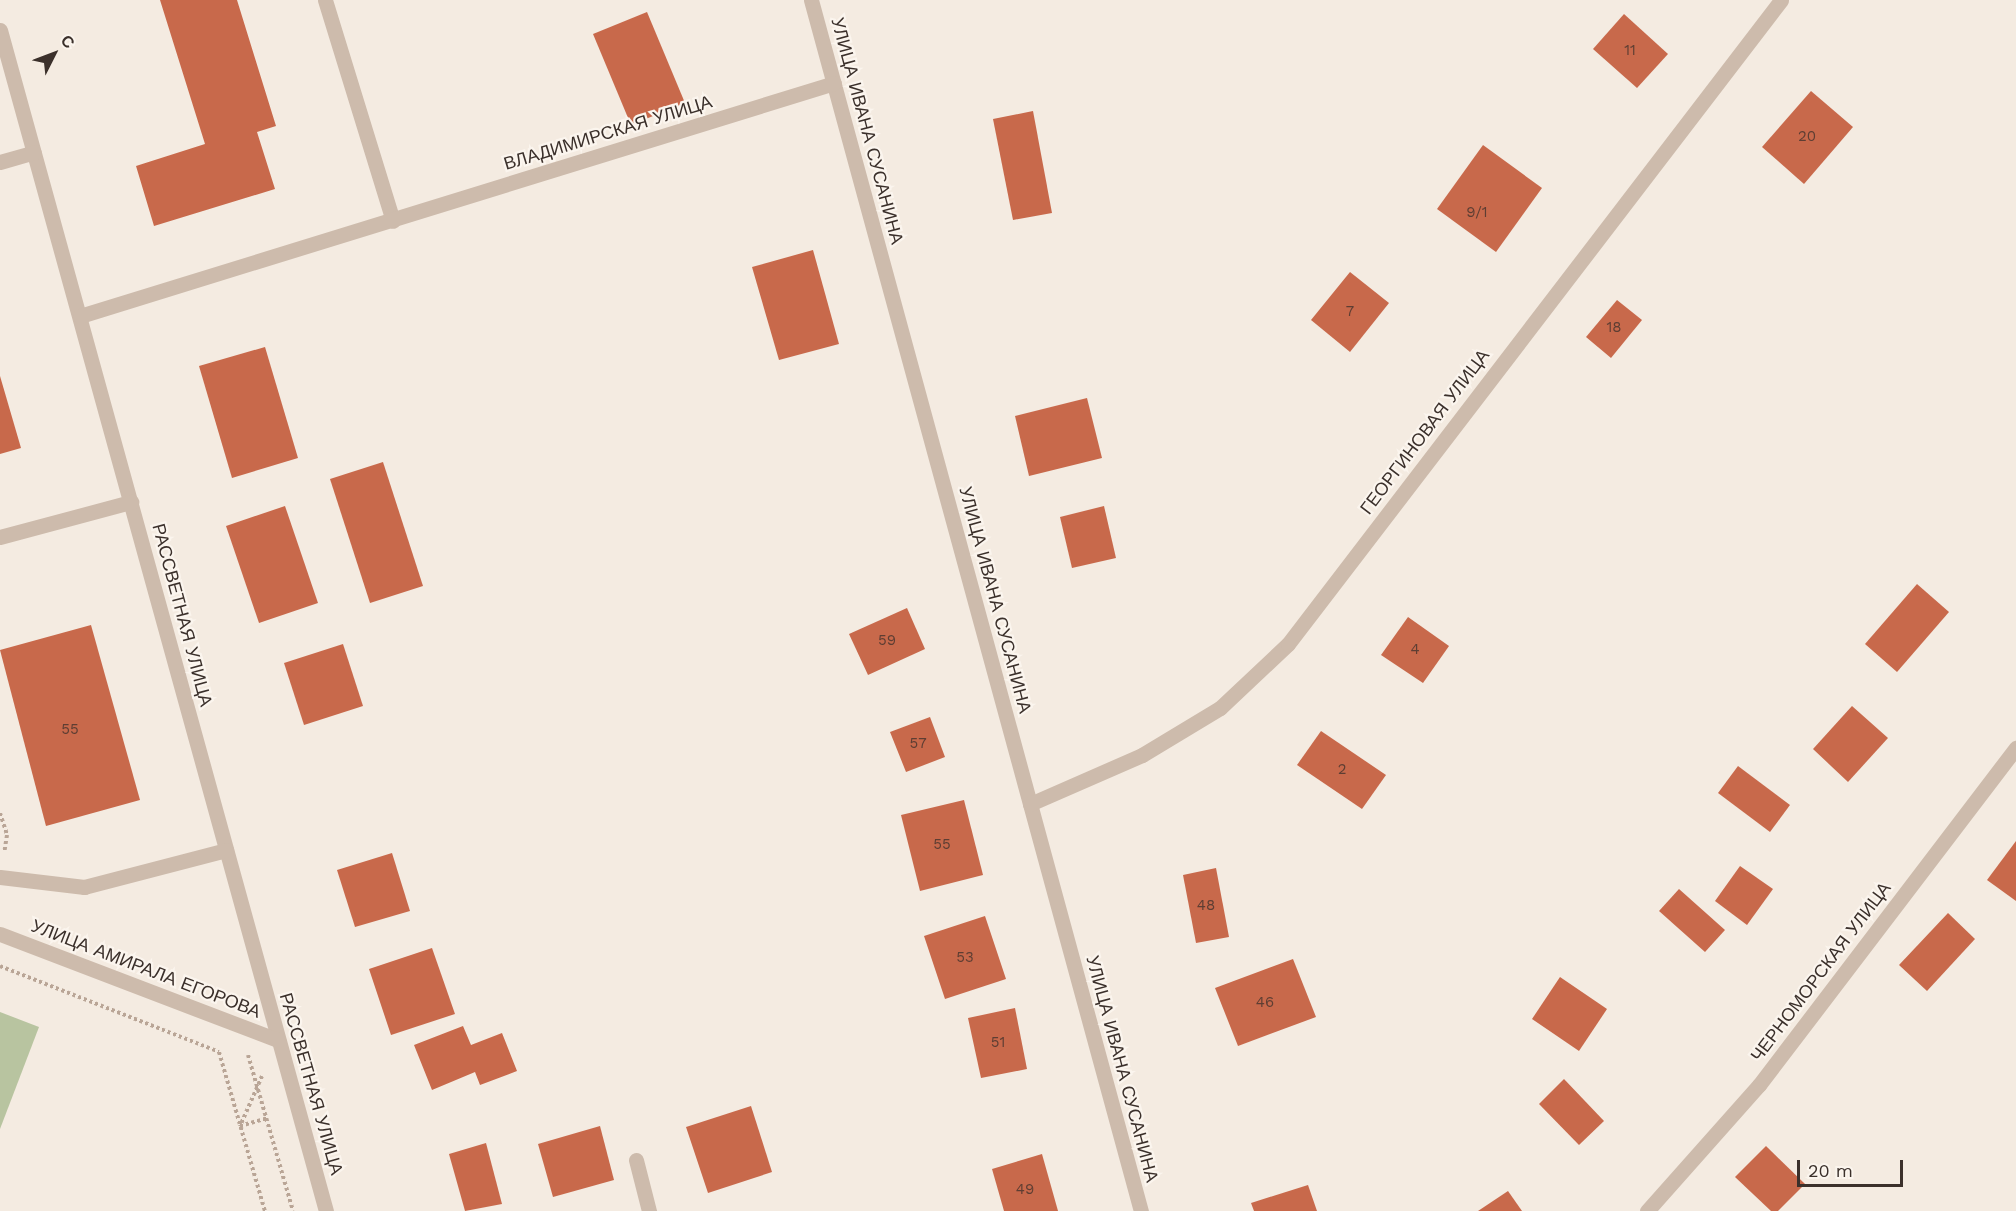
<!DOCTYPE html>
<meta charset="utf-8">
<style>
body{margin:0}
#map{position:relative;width:2016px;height:1211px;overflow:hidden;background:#f4ebe1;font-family:"Work Sans",sans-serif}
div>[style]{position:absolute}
.green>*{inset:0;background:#b8c4a0}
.building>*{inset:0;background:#c8694b}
.path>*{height:4px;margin-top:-2px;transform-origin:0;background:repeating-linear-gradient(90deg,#b9a596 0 3px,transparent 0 6px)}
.minor>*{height:15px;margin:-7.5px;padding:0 7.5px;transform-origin:7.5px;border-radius:7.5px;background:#cdbbac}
span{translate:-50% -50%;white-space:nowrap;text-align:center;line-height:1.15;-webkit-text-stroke:4.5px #fbf5ee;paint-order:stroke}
.number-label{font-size:15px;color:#5e3e33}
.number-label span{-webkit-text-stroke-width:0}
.street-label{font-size:18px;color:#3b302b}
.north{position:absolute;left:24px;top:24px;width:60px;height:60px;-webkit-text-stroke:4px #fbf5ee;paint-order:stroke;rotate:48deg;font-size:16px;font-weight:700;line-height:24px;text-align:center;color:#3b302b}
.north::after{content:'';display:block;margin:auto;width:21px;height:27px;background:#3b302b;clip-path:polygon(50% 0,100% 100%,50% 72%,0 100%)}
.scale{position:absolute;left:1797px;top:1160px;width:106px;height:27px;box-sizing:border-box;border:3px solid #3b302b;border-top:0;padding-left:8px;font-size:18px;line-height:21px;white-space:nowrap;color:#3b302b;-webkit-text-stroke:4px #fbf5ee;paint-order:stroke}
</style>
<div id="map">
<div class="green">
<div style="clip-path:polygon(0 1012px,39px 1027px,0 1129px)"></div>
</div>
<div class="building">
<div style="clip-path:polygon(160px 0,237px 0,276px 126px,257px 132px,275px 189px,154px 226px,136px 166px,205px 144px)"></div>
<div style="clip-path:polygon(647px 12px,685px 103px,631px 125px,593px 34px)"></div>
<div style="clip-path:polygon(1624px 14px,1668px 54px,1637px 88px,1593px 49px)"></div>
<div style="clip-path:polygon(1811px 91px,1853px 127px,1804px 184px,1762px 147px)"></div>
<div style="clip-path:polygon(1033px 111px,1052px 213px,1013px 220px,993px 119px)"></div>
<div style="clip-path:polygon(1483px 145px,1542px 188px,1496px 252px,1437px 209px)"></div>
<div style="clip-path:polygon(813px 250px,839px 344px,779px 360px,752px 267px)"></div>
<div style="clip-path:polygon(1350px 272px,1389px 303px,1350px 352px,1311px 320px)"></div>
<div style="clip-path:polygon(1617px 300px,1642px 320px,1611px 358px,1586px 337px)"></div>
<div style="clip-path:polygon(265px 347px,298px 458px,232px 478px,199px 366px)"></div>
<div style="clip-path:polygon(0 376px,21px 448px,0 454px)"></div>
<div style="clip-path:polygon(1087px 398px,1102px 458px,1029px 476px,1015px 416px)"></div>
<div style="clip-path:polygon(383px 462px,423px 586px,370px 603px,330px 479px)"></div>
<div style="clip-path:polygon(285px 506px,318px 603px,259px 623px,226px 526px)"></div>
<div style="clip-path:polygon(1104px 506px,1116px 558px,1072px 568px,1060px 517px)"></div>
<div style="clip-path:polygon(1917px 584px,1949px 612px,1897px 672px,1865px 644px)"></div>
<div style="clip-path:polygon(907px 608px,925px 649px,868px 675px,849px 634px)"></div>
<div style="clip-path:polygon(1408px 617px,1449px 646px,1423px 683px,1381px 655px)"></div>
<div style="clip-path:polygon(91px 625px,140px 800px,46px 826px,0 650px)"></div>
<div style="clip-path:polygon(343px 644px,363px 706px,304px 725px,284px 663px)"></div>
<div style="clip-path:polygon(1852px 706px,1888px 738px,1848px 782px,1813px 749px)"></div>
<div style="clip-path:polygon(930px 717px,945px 757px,906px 772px,890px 732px)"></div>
<div style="clip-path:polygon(1321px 731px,1386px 775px,1362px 809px,1297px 765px)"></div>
<div style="clip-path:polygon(1738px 766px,1790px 805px,1770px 832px,1718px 793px)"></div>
<div style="clip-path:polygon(964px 800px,983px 875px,920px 891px,901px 815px)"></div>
<div style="clip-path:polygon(2016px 841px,2016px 901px,1987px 880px)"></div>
<div style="clip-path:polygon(392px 853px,410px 911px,355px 927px,337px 870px)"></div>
<div style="clip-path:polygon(1740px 866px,1773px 889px,1747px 925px,1715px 901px)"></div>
<div style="clip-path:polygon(1216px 868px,1229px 937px,1196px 943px,1183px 875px)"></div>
<div style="clip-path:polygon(1679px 889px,1725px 930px,1705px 952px,1659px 911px)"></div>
<div style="clip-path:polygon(1948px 913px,1975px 939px,1927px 991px,1899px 965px)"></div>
<div style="clip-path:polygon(985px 916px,1006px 979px,945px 999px,924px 936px)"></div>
<div style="clip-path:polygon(432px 948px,455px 1014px,391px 1035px,369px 969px)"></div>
<div style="clip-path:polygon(1293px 959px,1316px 1017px,1238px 1046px,1215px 988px)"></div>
<div style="clip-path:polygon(1560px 977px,1607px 1009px,1579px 1051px,1532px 1019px)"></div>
<div style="clip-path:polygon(1015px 1008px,1027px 1069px,981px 1078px,968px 1018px)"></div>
<div style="clip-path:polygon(463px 1026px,471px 1045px,502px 1033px,517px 1071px,480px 1085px,475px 1072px,432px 1090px,414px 1045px)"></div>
<div style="clip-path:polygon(1564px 1079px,1604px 1121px,1579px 1145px,1539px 1104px)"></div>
<div style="clip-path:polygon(751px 1106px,772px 1172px,708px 1193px,686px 1127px)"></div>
<div style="clip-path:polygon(600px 1126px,614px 1180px,553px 1197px,538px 1144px)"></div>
<div style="clip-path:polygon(486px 1143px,502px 1204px,465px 1211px,449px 1154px)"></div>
<div style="clip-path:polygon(1766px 1146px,1805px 1184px,1778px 1211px,1771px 1211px,1735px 1177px)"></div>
<div style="clip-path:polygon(1042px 1154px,1058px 1211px,1004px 1211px,992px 1169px)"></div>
<div style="clip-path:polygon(1308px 1185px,1317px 1211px,1254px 1211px,1251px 1203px)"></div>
<div style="clip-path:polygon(1508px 1191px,1522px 1211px,1478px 1211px)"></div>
</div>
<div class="path">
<div style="left:0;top:813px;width:23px;rotate:72deg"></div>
<div style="left:7px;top:835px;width:18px;rotate:99deg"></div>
<div style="left:0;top:966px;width:235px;rotate:21.4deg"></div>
<div style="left:219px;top:1052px;width:166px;rotate:73.9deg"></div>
<div style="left:248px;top:1055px;width:162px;rotate:73.9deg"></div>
<div style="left:262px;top:1076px;width:55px;rotate:113.7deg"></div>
<div style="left:240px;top:1126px;width:29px;rotate:-16deg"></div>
</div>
<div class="minor">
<div style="left:325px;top:0;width:231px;rotate:72.9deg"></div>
<div style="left:811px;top:0;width:1255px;rotate:74.76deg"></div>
<div style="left:0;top:30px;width:1225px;rotate:74.57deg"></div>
<div style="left:0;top:162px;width:35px;rotate:-16deg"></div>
<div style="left:80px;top:316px;width:789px;rotate:-17.17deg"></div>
<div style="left:0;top:537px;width:136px;rotate:-15deg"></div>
<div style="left:1030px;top:804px;width:122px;rotate:-23.6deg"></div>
<div style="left:1142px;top:755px;width:91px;rotate:-31.1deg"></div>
<div style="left:1220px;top:708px;width:93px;rotate:-43.3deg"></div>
<div style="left:1288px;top:644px;width:811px;rotate:-52.56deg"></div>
<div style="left:0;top:877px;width:85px;rotate:6.8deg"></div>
<div style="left:84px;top:887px;width:147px;rotate:-14.6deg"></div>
<div style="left:0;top:934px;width:298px;rotate:20.9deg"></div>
<div style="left:636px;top:1160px;width:53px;rotate:75.7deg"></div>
<div style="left:1647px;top:1211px;width:169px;rotate:-48.4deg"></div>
<div style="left:1759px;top:1085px;width:424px;rotate:-52.7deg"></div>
</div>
<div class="number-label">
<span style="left:1630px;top:51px">11</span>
<span style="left:1807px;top:137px">20</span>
<span style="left:1477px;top:213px">9/1</span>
<span style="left:1350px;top:312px">7</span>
<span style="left:1614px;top:328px">18</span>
<span style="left:887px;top:641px">59</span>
<span style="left:1415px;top:650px">4</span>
<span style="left:70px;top:730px">55</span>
<span style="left:918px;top:744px">57</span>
<span style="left:1342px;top:770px">2</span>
<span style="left:942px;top:845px">55</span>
<span style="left:1206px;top:906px">48</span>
<span style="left:965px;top:958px">53</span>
<span style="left:1265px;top:1003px">46</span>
<span style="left:998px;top:1043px">51</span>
<span style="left:1025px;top:1190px">49</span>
</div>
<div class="street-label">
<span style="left:867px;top:131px;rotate:75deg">УЛИЦА ИВАНА СУСАНИНА</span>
<span style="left:608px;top:133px;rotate:-17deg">ВЛАДИМИРСКАЯ УЛИЦА</span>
<span style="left:1425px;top:432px;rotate:-53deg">ГЕОРГИНОВАЯ УЛИЦА</span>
<span style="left:995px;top:600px;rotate:75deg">УЛИЦА ИВАНА СУСАНИНА</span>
<span style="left:182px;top:615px;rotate:75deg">РАССВЕТНАЯ УЛИЦА</span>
<span style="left:146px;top:969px;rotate:21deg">УЛИЦА АМИРАЛА ЕГОРОВА</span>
<span style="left:1821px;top:972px;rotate:-53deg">ЧЕРНОМОРСКАЯ УЛИЦА</span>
<span style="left:1122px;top:1069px;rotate:75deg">УЛИЦА ИВАНА СУСАНИНА</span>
<span style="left:311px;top:1084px;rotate:74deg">РАССВЕТНАЯ УЛИЦА</span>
</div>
<div class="north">С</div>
<div class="scale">20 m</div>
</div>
